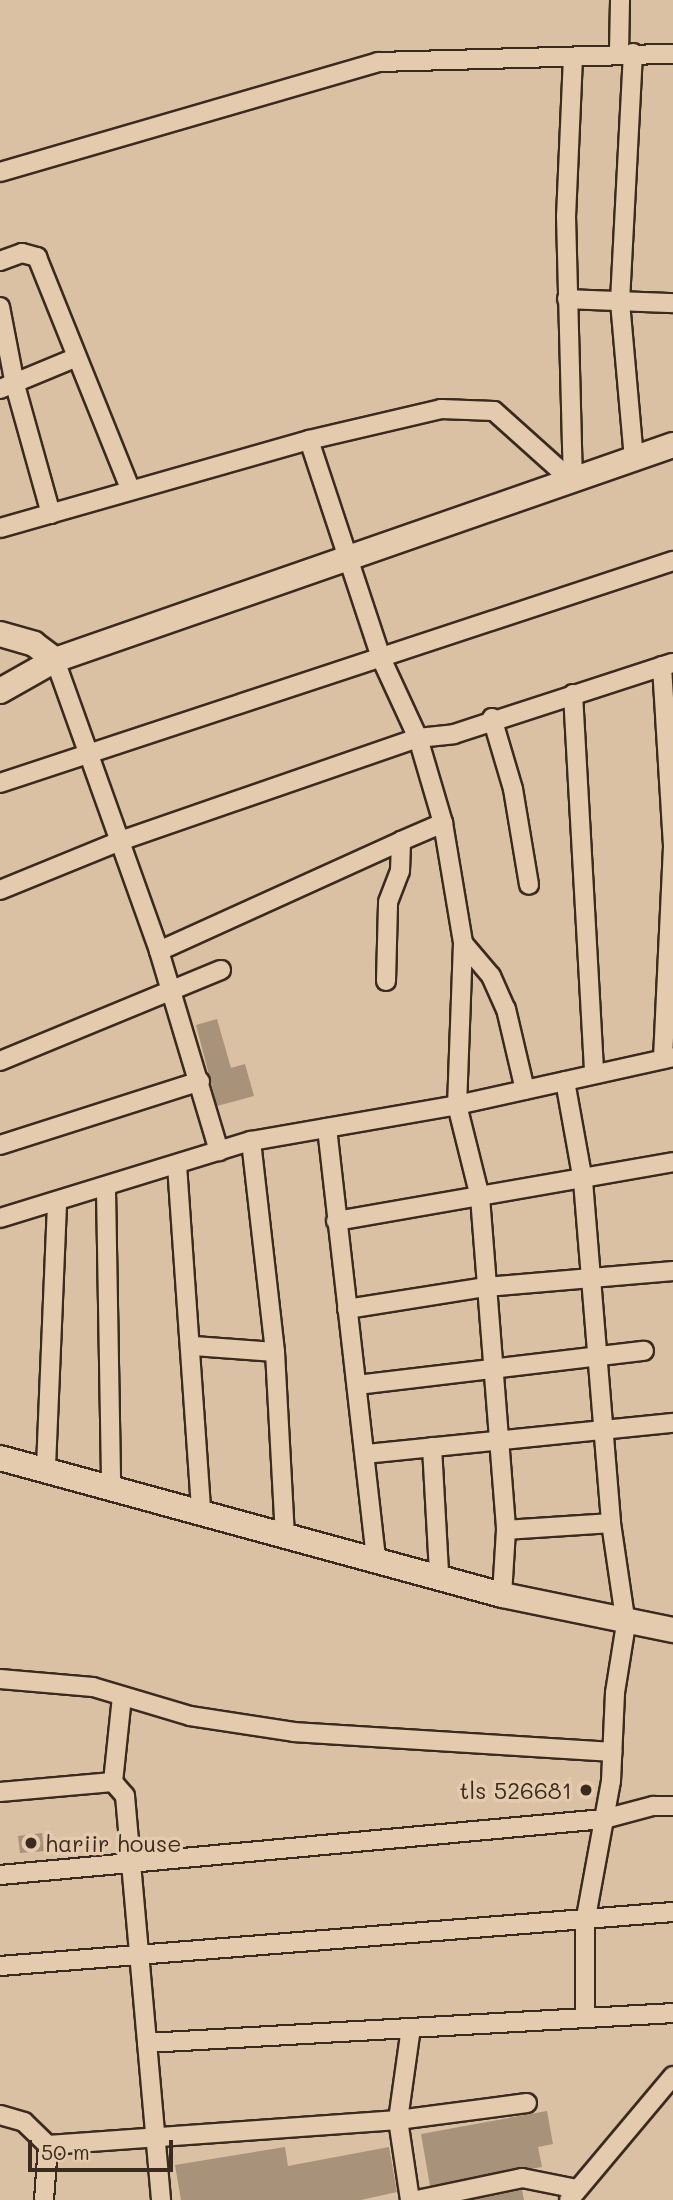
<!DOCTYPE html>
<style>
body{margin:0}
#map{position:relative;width:673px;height:2200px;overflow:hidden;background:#dbc1a4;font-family:Mali,sans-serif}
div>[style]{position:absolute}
.building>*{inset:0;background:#a9927a}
.roads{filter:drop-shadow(2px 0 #3b2a1e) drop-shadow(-2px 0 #3b2a1e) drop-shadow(0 2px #3b2a1e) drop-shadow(0 -2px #3b2a1e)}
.street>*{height:18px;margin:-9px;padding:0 9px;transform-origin:9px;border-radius:9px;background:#e5cbad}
.secondary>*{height:24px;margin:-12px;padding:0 12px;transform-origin:12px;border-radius:12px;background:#e5cbad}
.dots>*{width:19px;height:19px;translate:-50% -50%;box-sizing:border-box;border:4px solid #e5cbad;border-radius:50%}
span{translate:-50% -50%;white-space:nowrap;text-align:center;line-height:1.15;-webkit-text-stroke:7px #e5cbad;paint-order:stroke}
.poi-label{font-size:23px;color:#3b2a1e}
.right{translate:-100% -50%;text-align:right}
.left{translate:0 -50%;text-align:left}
.scale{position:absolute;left:28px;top:2140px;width:145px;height:32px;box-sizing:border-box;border:4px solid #3b2a1e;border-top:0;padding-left:9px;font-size:21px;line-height:24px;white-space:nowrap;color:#3b2a1e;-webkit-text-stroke:5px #e5cbad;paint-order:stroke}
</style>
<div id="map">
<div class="building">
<div style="clip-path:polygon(217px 1019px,231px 1068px,245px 1064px,254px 1096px,217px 1106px,196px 1025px)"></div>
<div style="clip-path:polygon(42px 1833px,44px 1851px,20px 1853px,18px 1836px)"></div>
<div style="clip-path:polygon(547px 2111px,553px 2144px,538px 2147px,542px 2167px,430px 2186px,421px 2134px)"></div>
<div style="clip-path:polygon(285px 2147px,288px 2166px,389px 2147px,397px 2192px,361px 2200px,181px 2200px,175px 2165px)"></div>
<div style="clip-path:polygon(522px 2190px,524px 2200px,472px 2200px)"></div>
</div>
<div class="roads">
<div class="street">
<div style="left:619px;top:53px;width:53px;rotate:-88.9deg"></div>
<div style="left:633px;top:53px;width:249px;rotate:93deg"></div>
<div style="left:620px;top:302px;width:159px;rotate:84.9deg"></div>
<div style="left:573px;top:57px;width:159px;rotate:92.5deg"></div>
<div style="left:566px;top:216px;width:266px;rotate:88.5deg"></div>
<div style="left:0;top:172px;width:394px;rotate:-16.2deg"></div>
<div style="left:378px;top:62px;width:295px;rotate:-1.6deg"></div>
<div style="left:0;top:261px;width:23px;rotate:-20deg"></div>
<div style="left:22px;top:253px;width:16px;rotate:15deg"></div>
<div style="left:37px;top:257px;width:249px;rotate:68.1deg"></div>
<div style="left:567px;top:299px;width:106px;rotate:2.2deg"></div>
<div style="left:0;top:307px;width:79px;rotate:79.1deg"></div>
<div style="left:15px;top:385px;width:134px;rotate:74.4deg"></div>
<div style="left:0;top:389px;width:81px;rotate:-22.5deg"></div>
<div style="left:309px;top:440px;width:230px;rotate:71.7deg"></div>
<div style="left:381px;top:658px;width:88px;rotate:65.2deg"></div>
<div style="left:418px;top:738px;width:89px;rotate:73.6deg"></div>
<div style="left:443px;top:823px;width:122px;rotate:80.5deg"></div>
<div style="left:463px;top:943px;width:162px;rotate:92.1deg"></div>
<div style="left:457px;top:1105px;width:95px;rotate:76deg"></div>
<div style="left:480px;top:1197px;width:334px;rotate:85.5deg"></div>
<div style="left:506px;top:1530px;width:65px;rotate:93.5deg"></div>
<div style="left:0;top:528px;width:321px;rotate:-15.9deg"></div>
<div style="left:309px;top:440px;width:136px;rotate:-13.2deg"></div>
<div style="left:441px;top:409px;width:53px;rotate:2.2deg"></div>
<div style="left:494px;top:411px;width:106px;rotate:41.9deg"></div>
<div style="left:55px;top:660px;width:309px;rotate:70.3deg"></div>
<div style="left:159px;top:951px;width:209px;rotate:73.3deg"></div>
<div style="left:662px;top:666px;width:181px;rotate:86.5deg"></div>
<div style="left:573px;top:694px;width:380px;rotate:86.8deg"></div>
<div style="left:492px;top:718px;width:74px;rotate:73.5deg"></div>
<div style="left:513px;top:789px;width:97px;rotate:80.5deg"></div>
<div style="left:0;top:783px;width:709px;rotate:-18.26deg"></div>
<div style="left:0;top:890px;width:130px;rotate:-22.2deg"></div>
<div style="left:120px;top:841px;width:315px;rotate:-19.1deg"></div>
<div style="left:418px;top:738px;width:36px;rotate:-6deg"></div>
<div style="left:454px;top:734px;width:230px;rotate:-18deg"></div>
<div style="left:463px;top:943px;width:43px;rotate:49.7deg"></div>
<div style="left:491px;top:976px;width:36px;rotate:66deg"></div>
<div style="left:506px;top:1009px;width:83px;rotate:76.8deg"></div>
<div style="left:159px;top:951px;width:266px;rotate:-24.4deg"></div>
<div style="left:386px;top:981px;width:79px;rotate:-88.5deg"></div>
<div style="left:388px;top:902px;width:33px;rotate:-69deg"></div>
<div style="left:400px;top:871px;width:30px;rotate:-88deg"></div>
<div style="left:401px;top:841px;width:46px;rotate:-23.2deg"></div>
<div style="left:663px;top:1059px;width:212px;rotate:-87.3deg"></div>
<div style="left:0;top:1061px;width:239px;rotate:-22.4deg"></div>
<div style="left:565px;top:1081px;width:102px;rotate:79.8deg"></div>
<div style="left:583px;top:1181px;width:343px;rotate:85.3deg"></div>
<div style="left:611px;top:1523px;width:102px;rotate:81.6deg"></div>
<div style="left:626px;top:1624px;width:70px;rotate:99.1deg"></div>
<div style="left:615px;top:1693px;width:88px;rotate:92.6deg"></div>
<div style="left:611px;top:1781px;width:143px;rotate:100.4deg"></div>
<div style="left:585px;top:1922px;width:96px;rotate:90deg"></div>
<div style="left:327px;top:1128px;width:435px;rotate:83.5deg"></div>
<div style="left:251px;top:1141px;width:212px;rotate:83.5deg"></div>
<div style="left:275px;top:1352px;width:185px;rotate:86.9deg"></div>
<div style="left:0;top:1145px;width:210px;rotate:-17.7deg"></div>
<div style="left:177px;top:1165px;width:348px;rotate:86deg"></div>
<div style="left:106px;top:1190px;width:296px;rotate:89deg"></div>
<div style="left:0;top:1218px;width:263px;rotate:-17.1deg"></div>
<div style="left:251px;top:1141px;width:209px;rotate:-9.9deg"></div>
<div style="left:457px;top:1105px;width:221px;rotate:-12.5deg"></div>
<div style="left:336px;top:1221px;width:342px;rotate:-9.9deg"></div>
<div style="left:347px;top:1309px;width:141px;rotate:-9deg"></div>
<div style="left:486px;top:1287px;width:188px;rotate:-4.9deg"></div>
<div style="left:194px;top:1346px;width:81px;rotate:4.2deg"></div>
<div style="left:357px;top:1385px;width:289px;rotate:-6.8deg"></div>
<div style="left:432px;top:1447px;width:127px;rotate:86.8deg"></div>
<div style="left:366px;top:1454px;width:309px;rotate:-5.8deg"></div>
<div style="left:46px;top:1467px;width:263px;rotate:-87.6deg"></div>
<div style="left:506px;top:1530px;width:105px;rotate:-3.8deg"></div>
<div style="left:0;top:1679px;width:93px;rotate:4.9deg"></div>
<div style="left:93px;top:1687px;width:101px;rotate:16.6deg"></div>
<div style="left:190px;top:1716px;width:105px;rotate:8.7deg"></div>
<div style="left:294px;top:1732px;width:319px;rotate:3.6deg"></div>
<div style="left:113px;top:1782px;width:85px;rotate:-84deg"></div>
<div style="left:0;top:1792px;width:113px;rotate:-5.1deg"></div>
<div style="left:113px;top:1782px;width:18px;rotate:49deg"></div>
<div style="left:125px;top:1796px;width:406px;rotate:84.9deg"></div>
<div style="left:0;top:1875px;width:607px;rotate:-5.3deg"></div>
<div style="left:604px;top:1819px;width:51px;rotate:-14.9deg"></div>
<div style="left:653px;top:1806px;width:20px"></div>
<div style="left:0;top:1966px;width:675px;rotate:-4.59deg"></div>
<div style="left:147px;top:2043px;width:527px;rotate:-3.26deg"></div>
<div style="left:0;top:2115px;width:25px;rotate:16deg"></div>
<div style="left:24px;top:2122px;width:33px;rotate:44deg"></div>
<div style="left:48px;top:2145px;width:351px;rotate:-4.1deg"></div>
<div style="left:398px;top:2120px;width:130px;rotate:-7.5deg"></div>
<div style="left:44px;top:2200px;width:55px;rotate:-85.8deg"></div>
<div style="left:410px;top:2200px;width:81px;rotate:-98.5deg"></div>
<div style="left:398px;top:2120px;width:93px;rotate:-82deg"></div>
<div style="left:417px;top:2200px;width:107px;rotate:-11.8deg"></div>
<div style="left:522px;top:2178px;width:56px;rotate:11.3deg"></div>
<div style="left:569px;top:2200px;width:162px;rotate:-50deg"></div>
</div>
<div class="secondary">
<div style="left:0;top:634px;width:35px;rotate:16deg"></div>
<div style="left:34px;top:644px;width:26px;rotate:37deg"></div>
<div style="left:0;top:691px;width:63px;rotate:-29.4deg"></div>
<div style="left:55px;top:660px;width:654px;rotate:-19.18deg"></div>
<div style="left:0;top:1458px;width:520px;rotate:15.26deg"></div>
<div style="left:502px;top:1595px;width:175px;rotate:11.6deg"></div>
</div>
</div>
<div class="dots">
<div style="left:586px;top:1790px;background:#3b2a1e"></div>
<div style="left:31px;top:1843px;background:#3b2a1e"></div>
</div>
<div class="poi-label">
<span class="right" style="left:572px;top:1790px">tls 526681</span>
<span class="left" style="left:45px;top:1843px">hariir house</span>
</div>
<div class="scale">50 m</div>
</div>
